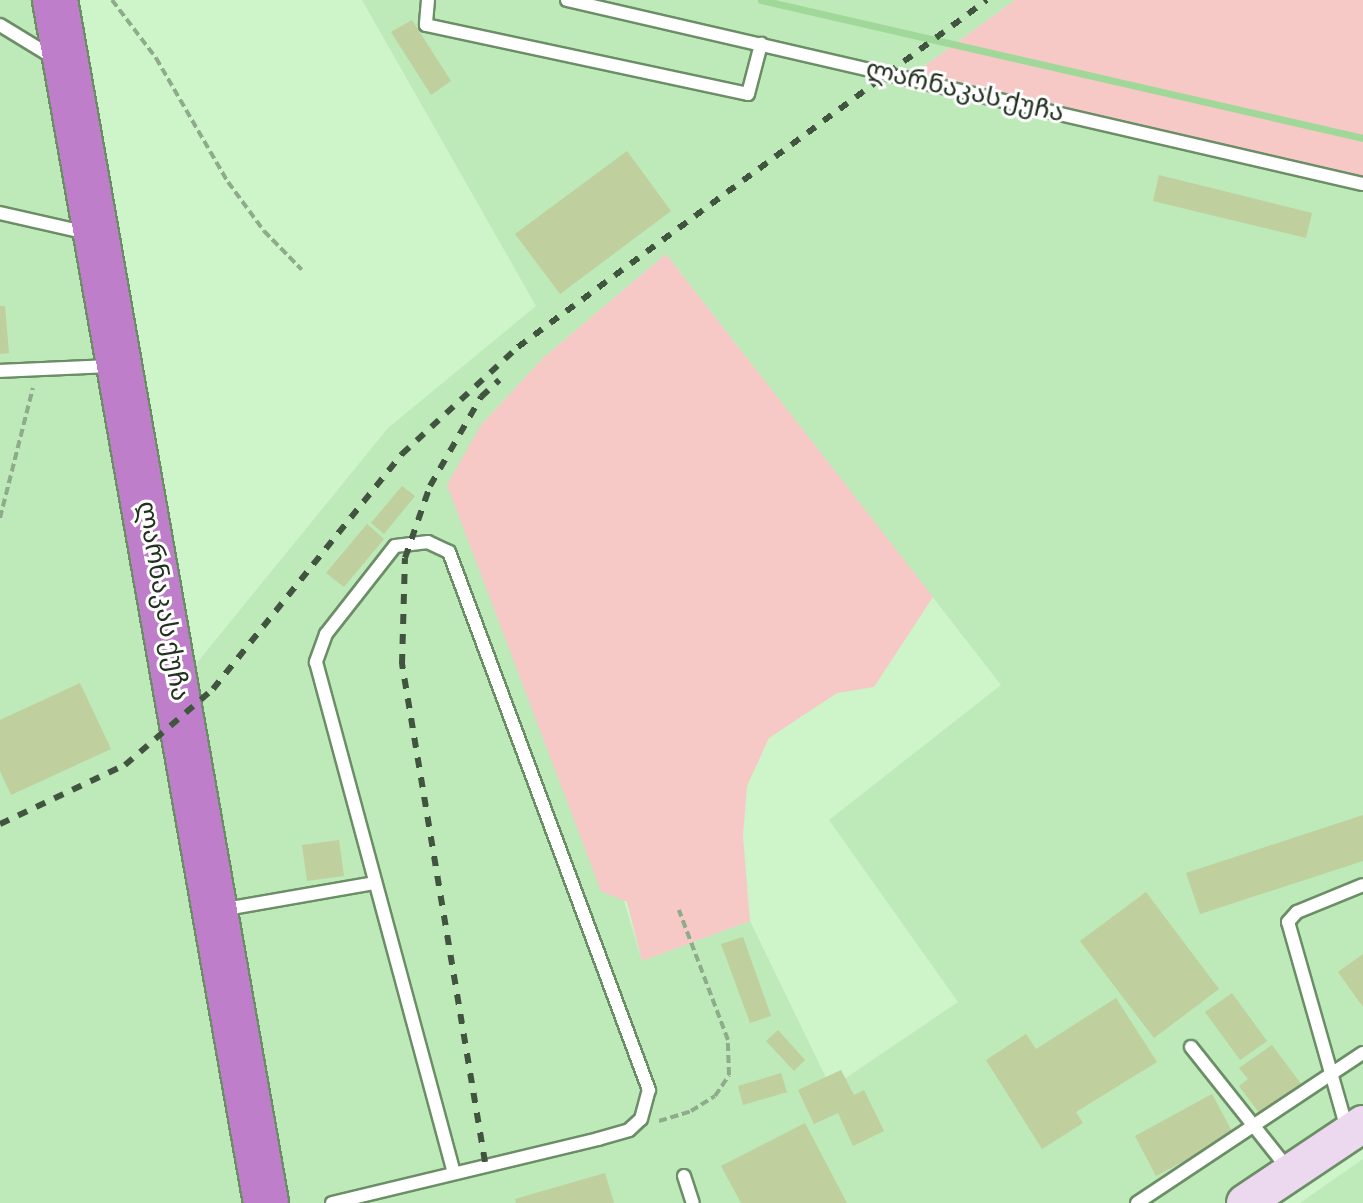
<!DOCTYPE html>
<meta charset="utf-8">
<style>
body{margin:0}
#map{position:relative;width:1363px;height:1203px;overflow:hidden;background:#cef4ca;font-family:"Asap Condensed","Noto Sans Georgian",sans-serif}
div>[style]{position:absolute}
.built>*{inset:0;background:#bee9b9}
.green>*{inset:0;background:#f6c8c6}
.stream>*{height:7px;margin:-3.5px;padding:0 3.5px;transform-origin:3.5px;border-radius:3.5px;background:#9fd899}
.building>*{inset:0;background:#bfcf9d}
.path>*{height:4px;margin-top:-2px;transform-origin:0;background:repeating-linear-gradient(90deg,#8eab8b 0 8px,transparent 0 12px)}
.roads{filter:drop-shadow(2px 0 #6b8e67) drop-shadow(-2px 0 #6b8e67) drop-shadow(0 2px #6b8e67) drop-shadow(0 -2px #6b8e67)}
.lane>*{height:12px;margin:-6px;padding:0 6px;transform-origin:6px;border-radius:6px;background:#fff}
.secondary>*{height:36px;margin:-18px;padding:0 18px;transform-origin:18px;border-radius:18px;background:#ecd8ef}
.highway>*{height:44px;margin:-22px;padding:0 22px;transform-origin:22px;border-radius:22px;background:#bf7ec9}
.rail>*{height:6px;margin-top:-3px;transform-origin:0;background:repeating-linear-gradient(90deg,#41543f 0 10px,transparent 0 20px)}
span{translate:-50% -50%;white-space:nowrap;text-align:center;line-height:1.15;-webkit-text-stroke:6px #fff;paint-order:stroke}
.street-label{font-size:26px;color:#233121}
</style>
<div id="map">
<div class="built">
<div style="clip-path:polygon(evenodd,0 0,55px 0,179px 685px,388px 428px,536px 306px,362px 0,1015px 0,909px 77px,1363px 189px,1363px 1124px,1245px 1203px,0 1203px,0 0,666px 254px,1001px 685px,829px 820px,958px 1002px,831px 1088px,750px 921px,642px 961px,481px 425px,543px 358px,666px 254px)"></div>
<div style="clip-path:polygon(1363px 1159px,1363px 1203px,1300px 1203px)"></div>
</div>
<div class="green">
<div style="clip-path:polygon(1015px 0,1363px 0,1363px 184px,908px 78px)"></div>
<div style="clip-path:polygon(666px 254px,933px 597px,874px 687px,837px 693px,769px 738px,747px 786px,743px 836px,750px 921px,642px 961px,627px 902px,601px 891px,447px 485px,481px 425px,543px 358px)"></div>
</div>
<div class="stream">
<div style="left:761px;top:0;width:618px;rotate:12.91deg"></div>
</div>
<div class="building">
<div style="clip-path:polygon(412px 20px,451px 81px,431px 95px,391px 32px)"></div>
<div style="clip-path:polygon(627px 151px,671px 211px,560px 294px,515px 234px)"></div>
<div style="clip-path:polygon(1159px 175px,1312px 213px,1306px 238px,1153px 201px)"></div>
<div style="clip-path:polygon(0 306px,5px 306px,9px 353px,0 354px)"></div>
<div style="clip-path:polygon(402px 486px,415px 496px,384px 534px,371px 523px)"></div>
<div style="clip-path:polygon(367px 524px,384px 539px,344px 587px,326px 573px)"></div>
<div style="clip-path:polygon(80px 683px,111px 749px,11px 795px,0 771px,0 720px)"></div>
<div style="clip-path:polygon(1363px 815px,1363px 861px,1200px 914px,1186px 873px)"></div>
<div style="clip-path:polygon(339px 840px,344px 876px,307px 881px,302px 845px)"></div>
<div style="clip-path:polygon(1146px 892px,1219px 989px,1154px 1038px,1080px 941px)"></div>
<div style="clip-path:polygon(743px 937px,771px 1016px,750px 1023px,721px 944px)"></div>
<div style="clip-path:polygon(1363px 954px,1363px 1007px,1338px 972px)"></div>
<div style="clip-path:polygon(1232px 993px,1267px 1041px,1240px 1060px,1205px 1012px)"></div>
<div style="clip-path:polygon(1116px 998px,1157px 1062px,1076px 1112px,1083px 1123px,1042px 1149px,986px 1060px,1026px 1034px,1036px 1049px)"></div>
<div style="clip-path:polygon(778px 1030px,805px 1060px,794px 1071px,766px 1041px)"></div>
<div style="clip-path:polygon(1272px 1045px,1304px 1088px,1263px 1118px,1239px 1086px,1248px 1079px,1239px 1068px)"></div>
<div style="clip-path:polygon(841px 1070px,854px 1095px,864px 1090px,884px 1131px,853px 1146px,838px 1113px,814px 1124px,798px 1090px)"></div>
<div style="clip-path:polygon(781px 1073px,787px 1092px,743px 1105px,738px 1086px)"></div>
<div style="clip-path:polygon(1212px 1094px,1234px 1135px,1156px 1176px,1135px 1136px)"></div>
<div style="clip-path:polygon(805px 1123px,847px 1203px,741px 1203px,721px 1166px)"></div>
<div style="clip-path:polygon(605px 1173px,614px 1203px,516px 1203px,515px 1199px)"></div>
</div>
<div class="path">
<div style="left:112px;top:0;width:73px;rotate:52.8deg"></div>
<div style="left:156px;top:58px;width:143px;rotate:59.9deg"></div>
<div style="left:228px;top:182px;width:61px;rotate:53.7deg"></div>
<div style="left:264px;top:231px;width:54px;rotate:45.7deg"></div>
<div style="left:0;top:518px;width:134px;rotate:-75.8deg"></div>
<div style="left:659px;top:1121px;width:34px;rotate:-17deg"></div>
<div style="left:691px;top:1111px;width:28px;rotate:-32deg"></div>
<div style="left:715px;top:1096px;width:25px;rotate:-56deg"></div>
<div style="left:729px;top:1075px;width:35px;rotate:-92deg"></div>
<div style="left:728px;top:1040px;width:139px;rotate:-110.7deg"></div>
</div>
<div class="roads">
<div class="lane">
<div style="left:428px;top:0;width:25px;rotate:95deg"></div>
<div style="left:426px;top:25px;width:329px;rotate:12.1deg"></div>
<div style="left:748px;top:94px;width:52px;rotate:-75.4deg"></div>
<div style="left:567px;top:0;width:817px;rotate:13.02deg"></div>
<div style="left:0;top:25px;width:63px;rotate:31.4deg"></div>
<div style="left:0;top:213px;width:89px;rotate:12.9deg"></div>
<div style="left:0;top:371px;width:110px;rotate:-2.6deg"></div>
<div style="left:220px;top:910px;width:156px;rotate:-9.9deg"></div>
<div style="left:1191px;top:1047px;width:157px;rotate:51.5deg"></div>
<div style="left:1347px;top:1129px;width:215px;rotate:-105.9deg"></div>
<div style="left:1288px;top:922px;width:13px;rotate:-48deg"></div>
<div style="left:1297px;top:912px;width:71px;rotate:-22.2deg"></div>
<div style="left:684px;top:1176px;width:28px;rotate:72deg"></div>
<div style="left:332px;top:1203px;width:274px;rotate:-13.5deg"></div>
<div style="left:598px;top:1139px;width:32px;rotate:-16deg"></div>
<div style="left:629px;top:1130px;width:16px;rotate:-43deg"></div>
<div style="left:641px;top:1119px;width:30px;rotate:-75deg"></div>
<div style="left:649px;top:1090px;width:574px;rotate:-110.39deg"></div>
<div style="left:449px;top:552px;width:23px;rotate:-155deg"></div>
<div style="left:428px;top:542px;width:33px;rotate:173deg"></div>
<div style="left:395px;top:546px;width:112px;rotate:128.1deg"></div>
<div style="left:326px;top:634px;width:30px;rotate:110deg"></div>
<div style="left:316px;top:662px;width:529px;rotate:74.89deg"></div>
<div style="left:1137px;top:1203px;width:271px;rotate:-33.6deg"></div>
</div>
<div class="secondary">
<div style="left:1245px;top:1203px;width:142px;rotate:-33.8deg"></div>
</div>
<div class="highway">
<div style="left:55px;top:0;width:1221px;rotate:80.05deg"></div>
</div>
</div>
<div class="rail">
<div style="left:0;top:824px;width:138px;rotate:-25.3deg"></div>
<div style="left:125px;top:765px;width:116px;rotate:-40.8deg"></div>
<div style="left:213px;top:689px;width:302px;rotate:-51.2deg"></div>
<div style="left:402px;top:454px;width:158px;rotate:-42.7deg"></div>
<div style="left:518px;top:347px;width:583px;rotate:-36.5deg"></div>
<div style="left:485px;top:1162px;width:505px;rotate:-99.46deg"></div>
<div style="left:402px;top:664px;width:106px;rotate:-88.4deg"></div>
<div style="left:405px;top:558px;width:76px;rotate:-70.9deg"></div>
<div style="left:430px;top:486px;width:103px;rotate:-60.2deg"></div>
<div style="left:481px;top:397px;width:25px;rotate:-43deg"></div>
</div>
<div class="street-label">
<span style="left:965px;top:91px;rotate:13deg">ლარნაკას ქუჩა</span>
<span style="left:163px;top:601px;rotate:80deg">ლარნაკას ქუჩა</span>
</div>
</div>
